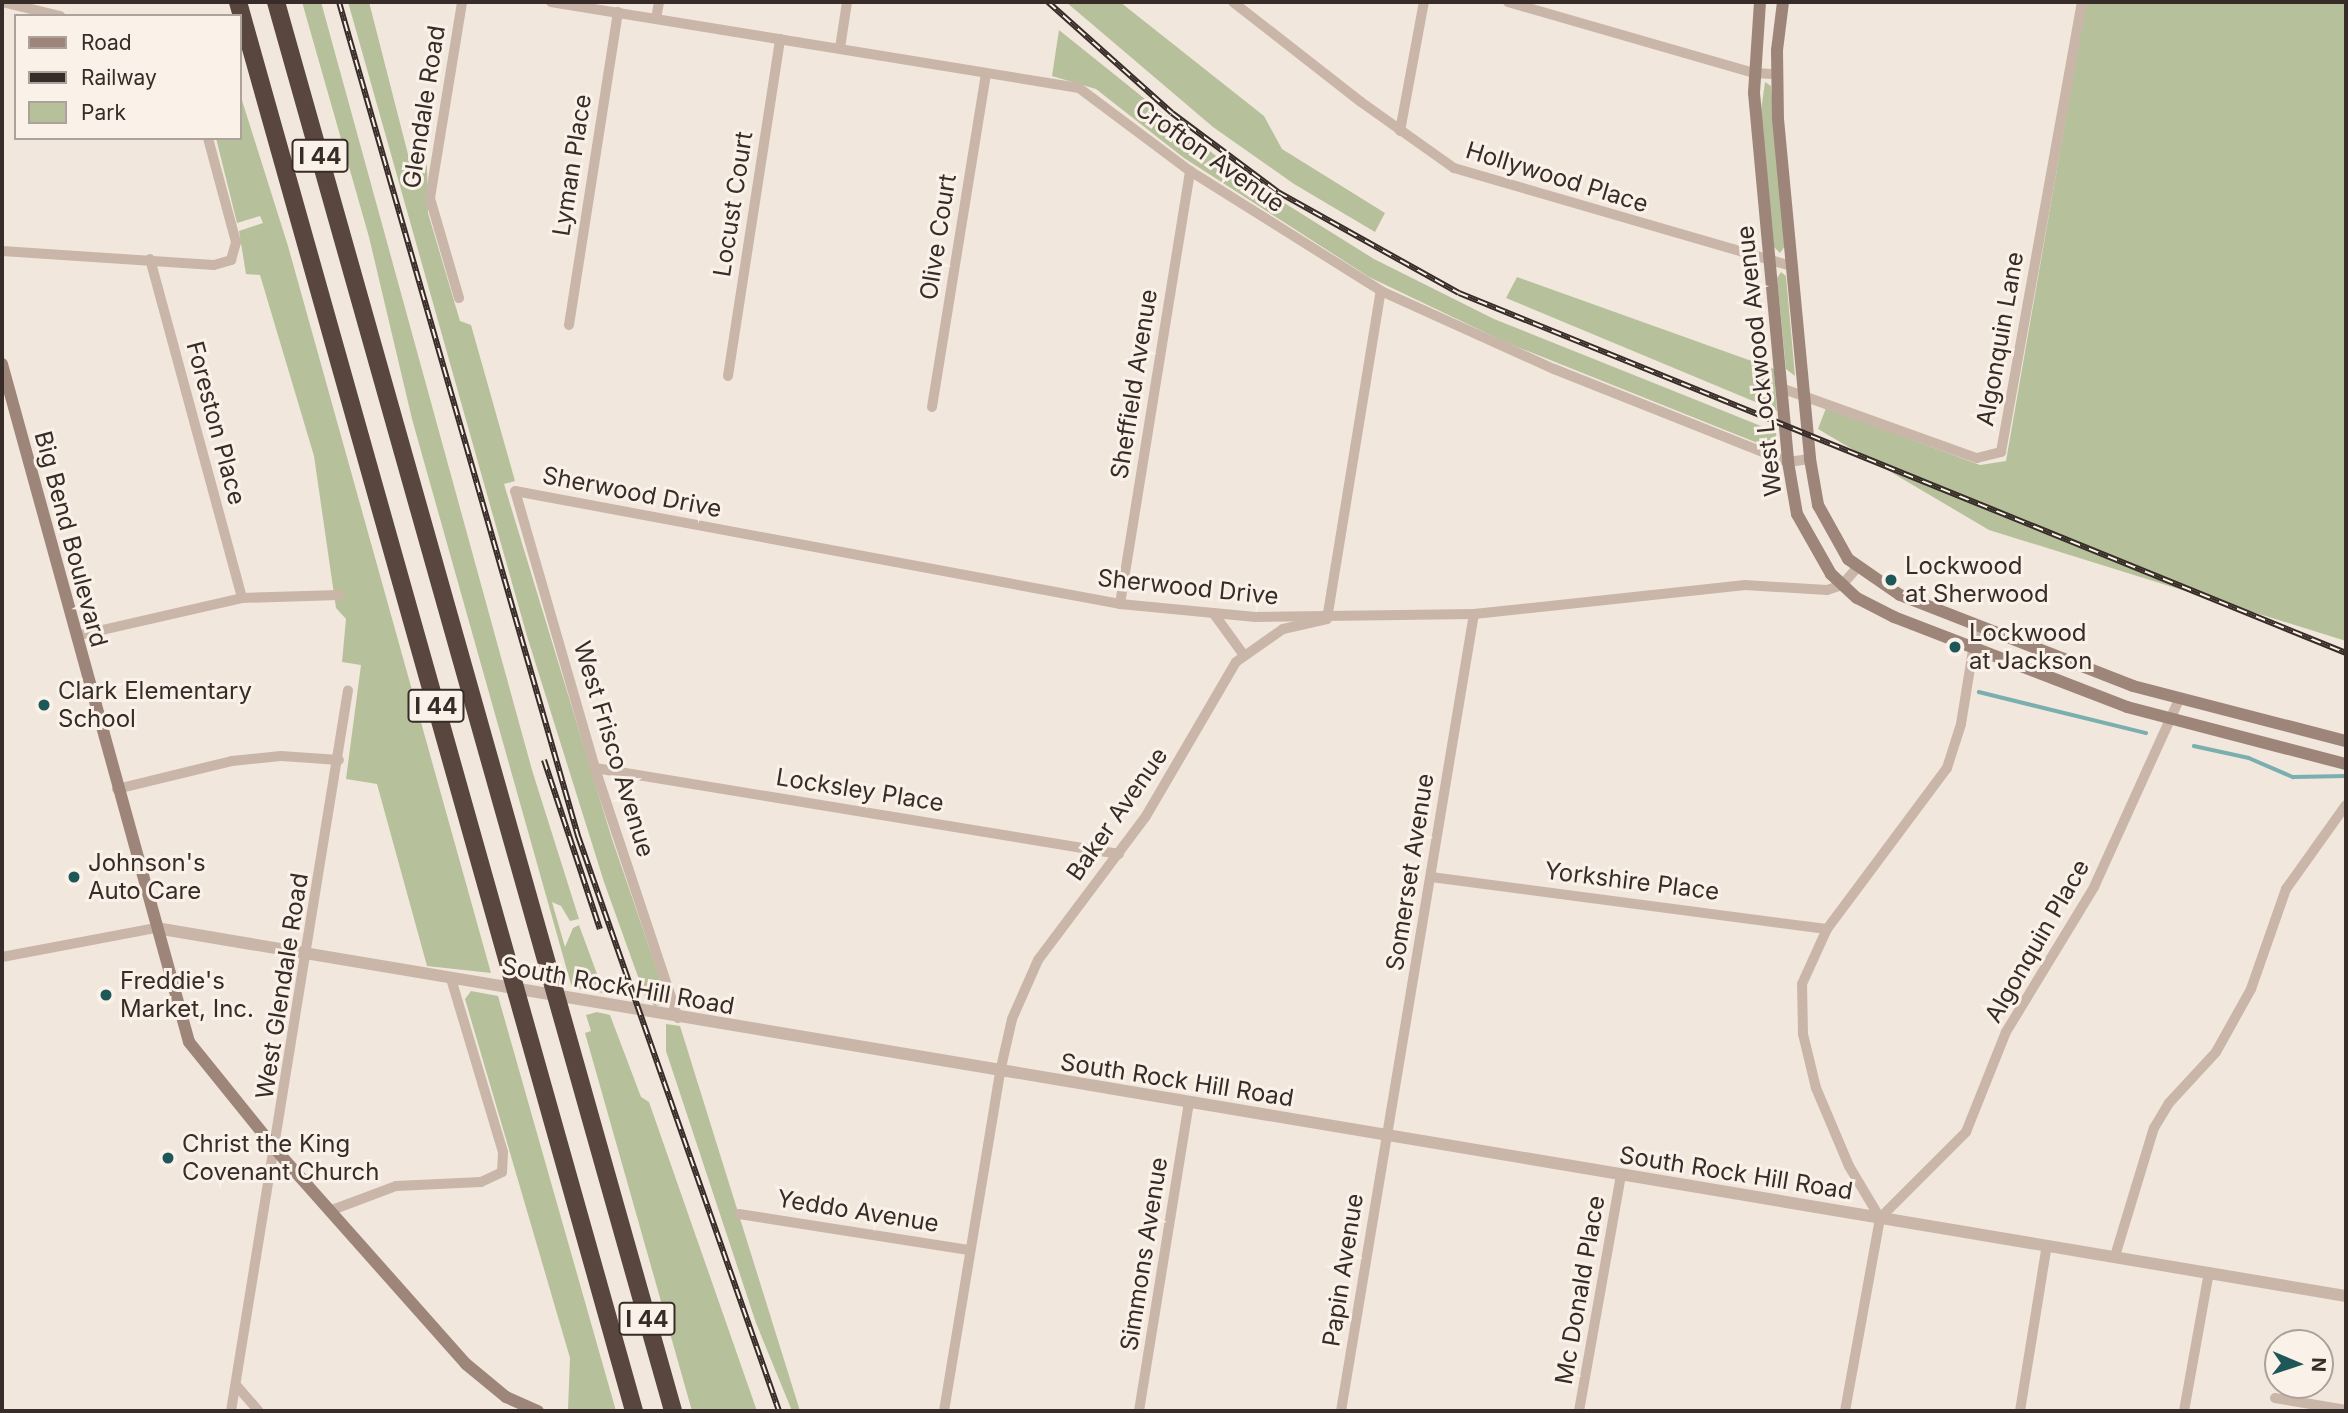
<!DOCTYPE html>
<style>
body{margin:0}
#map{position:relative;width:2348px;height:1413px;overflow:hidden;background:#f2e7dc;font-family:Inter,sans-serif}
div>[style]{position:absolute}
.green>*{inset:0;background:#b6c19c}
.stream>*{height:3.5px;margin:-1.75px;padding:0 1.75px;transform-origin:1.75px;border-radius:1.75px;background:#7bafaf}
.minor>*{height:10px;margin:-5px;padding:0 5px;transform-origin:5px;border-radius:5px;background:#cab6a8}
.tertiary>*{height:12px;margin:-6px;padding:0 6px;transform-origin:6px;border-radius:6px;background:#cab6a8}
.secondary>*{height:12px;margin:-6px;padding:0 6px;transform-origin:6px;border-radius:6px;background:#9e8579}
.motorway>*{height:18px;margin:-9px;padding:0 9px;transform-origin:9px;border-radius:9px;background:#58463f}
.rail>*{height:6px;margin-top:-3px;transform-origin:0;background:repeating-linear-gradient(90deg,#faf1e8 0 10px,#372c28 0 20px);box-sizing:border-box;border-block:2px solid #372c28}
.dots>*{width:19px;height:19px;translate:-50% -50%;box-sizing:border-box;border:4px solid #faf1e8;border-radius:50%}
span{translate:-50% -50%;white-space:nowrap;text-align:center;line-height:1.15;-webkit-text-stroke:6px #faf1e8;paint-order:stroke}
.shield-label span{padding:2px 5px;background:#faf1e8;border:2px solid;border-radius:5px;-webkit-text-stroke-width:0}
.shield-label{font-size:23px;color:#372c28;font-weight:700}
.street-label{font-size:24px;color:#372c28}
.poi-label{font-size:24px;color:#372c28}
.left{translate:0 -50%;text-align:left}
.frame{position:absolute;inset:0;border:4px solid #372c28;pointer-events:none}
.legend{position:absolute;left:14px;top:14px;width:228px;height:126px;box-sizing:border-box;background:#faf1e8;border:2px solid #aca29b;margin:0;padding:9px 12px;list-style:none;font-size:21px;color:#372c28}
.legend li{display:flex;align-items:center;gap:14px;height:35px}
.legend b{width:35px;border:2px solid #aca29b}
.north{position:absolute;left:2264px;top:1329px;width:70px;height:70px;box-sizing:border-box;background:#faf1e8;border:2px solid #aca29b;border-radius:50%;rotate:92deg;font-size:19px;font-weight:700;line-height:28px;text-align:center;color:#372c28}
.north::after{content:'';display:block;margin:auto;width:24px;height:32px;background:#1e5758;clip-path:polygon(50% 0,100% 100%,50% 72%,0 100%)}
</style>
<div id="map">
<div class="green">
<div style="clip-path:polygon(302px 2px,321px 2px,532px 770px,579px 919px,570px 921px,561px 906px,552px 902px,565px 947px,573px 928px,579px 925px,604px 993px,572px 988px,412px 419px,369px 237px)"></div>
<div style="clip-path:polygon(348px 2px,369px 2px,412px 170px,427px 165px,428px 213px,460px 321px,471px 325px,515px 481px,504px 484px,612px 839px,665px 993px,661px 1005px,655px 1006px,646px 999px,604px 882px,527px 636px)"></div>
<div style="clip-path:polygon(1066px 2px,1120px 2px,1264px 116px,1282px 149px,1385px 213px,1375px 232px,1294px 184px,1213px 127px)"></div>
<div style="clip-path:polygon(2086px 2px,2346px 2px,2346px 641px,1989px 530px,1818px 429px,1826px 408px,1980px 465px,2006px 461px)"></div>
<div style="clip-path:polygon(1059px 30px,1241px 176px,1374px 259px,1494px 319px,1776px 432px,1777px 445px,1765px 446px,1505px 342px,1369px 277px,1184px 158px,1096px 89px,1052px 76px)"></div>
<div style="clip-path:polygon(1765px 82px,1771px 86px,1785px 246px,1780px 253px,1774px 247px,1761px 111px)"></div>
<div style="clip-path:polygon(240px 94px,288px 246px,491px 973px,427px 966px,377px 784px,346px 779px,361px 665px,342px 662px,346px 619px,336px 608px,314px 456px,260px 275px,246px 274px,239px 231px,263px 223px,260px 216px,237px 223px,216px 138px,240px 138px)"></div>
<div style="clip-path:polygon(1781px 272px,1786px 276px,1795px 376px,1786px 369px,1777px 278px)"></div>
<div style="clip-path:polygon(1517px 277px,1774px 369px,1777px 411px,1506px 298px)"></div>
<div style="clip-path:polygon(471px 991px,498px 996px,616px 1411px,568px 1409px,570px 1358px,465px 999px)"></div>
<div style="clip-path:polygon(597px 1012px,610px 1015px,641px 1097px,649px 1102px,757px 1411px,692px 1411px,585px 1033px,591px 1031px,586px 1015px)"></div>
<div style="clip-path:polygon(666px 1024px,680px 1026px,800px 1411px,792px 1411px,756px 1323px,666px 1051px)"></div>
</div>
<div class="stream">
<div style="left:1979px;top:692px;width:172px;rotate:13.8deg"></div>
<div style="left:2194px;top:746px;width:56px;rotate:12.3deg"></div>
<div style="left:2249px;top:758px;width:48px;rotate:23.4deg"></div>
<div style="left:2293px;top:777px;width:53px;rotate:-1.1deg"></div>
</div>
<div class="minor">
<div style="left:2px;top:2px;width:60px;rotate:13.6deg"></div>
<div style="left:551px;top:2px;width:535px;rotate:9.25deg"></div>
<div style="left:1079px;top:88px;width:139px;rotate:36.8deg"></div>
<div style="left:1190px;top:171px;width:226px;rotate:32.1deg"></div>
<div style="left:1381px;top:291px;width:190px;rotate:24.3deg"></div>
<div style="left:1554px;top:369px;width:252px;rotate:21.7deg"></div>
<div style="left:1788px;top:462px;width:22px;rotate:-8deg"></div>
<div style="left:1233px;top:2px;width:162px;rotate:38deg"></div>
<div style="left:1361px;top:102px;width:114px;rotate:35.4deg"></div>
<div style="left:1454px;top:168px;width:352px;rotate:16.2deg"></div>
<div style="left:1508px;top:2px;width:256px;rotate:16.1deg"></div>
<div style="left:1754px;top:73px;width:22px;rotate:3deg"></div>
<div style="left:656px;top:19px;width:17px;rotate:-80deg"></div>
<div style="left:840px;top:48px;width:47px;rotate:-81.3deg"></div>
<div style="left:1400px;top:131px;width:131px;rotate:-79.5deg"></div>
<div style="left:2px;top:251px;width:212px;rotate:3.8deg"></div>
<div style="left:214px;top:265px;width:18px;rotate:-16deg"></div>
<div style="left:231px;top:260px;width:19px;rotate:-74deg"></div>
<div style="left:236px;top:242px;width:108px;rotate:-105.1deg"></div>
<div style="left:150px;top:259px;width:351px;rotate:74.8deg"></div>
<div style="left:459px;top:298px;width:104px;rotate:-106.2deg"></div>
<div style="left:430px;top:198px;width:199px;rotate:-80.7deg"></div>
<div style="left:569px;top:325px;width:317px;rotate:-81.1deg"></div>
<div style="left:728px;top:376px;width:341px;rotate:-81.2deg"></div>
<div style="left:1781px;top:388px;width:208px;rotate:19.7deg"></div>
<div style="left:1977px;top:458px;width:25px;rotate:-14deg"></div>
<div style="left:2001px;top:452px;width:457px;rotate:-79.8deg"></div>
<div style="left:932px;top:407px;width:337px;rotate:-80.8deg"></div>
<div style="left:1120px;top:604px;width:439px;rotate:-80.8deg"></div>
<div style="left:1214px;top:614px;width:49px;rotate:54.1deg"></div>
<div style="left:76px;top:636px;width:170px;rotate:-12.9deg"></div>
<div style="left:242px;top:598px;width:97px;rotate:-1.8deg"></div>
<div style="left:595px;top:768px;width:531px;rotate:9.32deg"></div>
<div style="left:117px;top:789px;width:118px;rotate:-13.7deg"></div>
<div style="left:232px;top:761px;width:49px;rotate:-5.8deg"></div>
<div style="left:281px;top:756px;width:58px;rotate:3.9deg"></div>
<div style="left:1431px;top:877px;width:399px;rotate:7.5deg"></div>
<div style="left:2px;top:957px;width:157px;rotate:-10.7deg"></div>
<div style="left:678px;top:1018px;width:263px;rotate:-108.4deg"></div>
<div style="left:595px;top:768px;width:288px;rotate:-106.1deg"></div>
<div style="left:515px;top:491px;width:615px;rotate:10.58deg"></div>
<div style="left:1120px;top:604px;width:136px;rotate:5.5deg"></div>
<div style="left:1255px;top:617px;width:219px;rotate:-0.8deg"></div>
<div style="left:1474px;top:614px;width:273px;rotate:-6.1deg"></div>
<div style="left:1745px;top:585px;width:82px;rotate:3.5deg"></div>
<div style="left:1827px;top:590px;width:16px;rotate:-18deg"></div>
<div style="left:1842px;top:585px;width:23px;rotate:-49deg"></div>
<div style="left:332px;top:1210px;width:68px;rotate:-20.6deg"></div>
<div style="left:396px;top:1186px;width:85px;rotate:-2.7deg"></div>
<div style="left:481px;top:1182px;width:23px;rotate:-25deg"></div>
<div style="left:502px;top:1172px;width:20px;rotate:-87deg"></div>
<div style="left:503px;top:1152px;width:181px;rotate:-106.7deg"></div>
<div style="left:739px;top:1214px;width:234px;rotate:8.9deg"></div>
<div style="left:1880px;top:1218px;width:122px;rotate:-45deg"></div>
<div style="left:1966px;top:1132px;width:108px;rotate:-68.2deg"></div>
<div style="left:2006px;top:1032px;width:170px;rotate:-58.7deg"></div>
<div style="left:2094px;top:887px;width:205px;rotate:-65.6deg"></div>
<div style="left:2115px;top:1256px;width:134px;rotate:-73.1deg"></div>
<div style="left:2154px;top:1128px;width:29px;rotate:-59deg"></div>
<div style="left:2169px;top:1103px;width:69px;rotate:-47.3deg"></div>
<div style="left:2216px;top:1052px;width:72px;rotate:-60.9deg"></div>
<div style="left:2251px;top:989px;width:106px;rotate:-70.7deg"></div>
<div style="left:2286px;top:889px;width:103px;rotate:-54.5deg"></div>
<div style="left:236px;top:1385px;width:35px;rotate:49deg"></div>
<div style="left:2275px;top:1398px;width:72px;rotate:9.6deg"></div>
<div style="left:231px;top:1411px;width:730px;rotate:-80.78deg"></div>
<div style="left:944px;top:1411px;width:344px;rotate:-80.6deg"></div>
<div style="left:1000px;top:1072px;width:54px;rotate:-77.2deg"></div>
<div style="left:1012px;top:1019px;width:64px;rotate:-66.2deg"></div>
<div style="left:1038px;top:960px;width:180px;rotate:-53.1deg"></div>
<div style="left:1146px;top:816px;width:178px;rotate:-59.7deg"></div>
<div style="left:1236px;top:662px;width:57px;rotate:-35.1deg"></div>
<div style="left:1283px;top:629px;width:45px;rotate:-12.8deg"></div>
<div style="left:1327px;top:619px;width:332px;rotate:-80.7deg"></div>
<div style="left:1139px;top:1411px;width:312px;rotate:-80.8deg"></div>
<div style="left:1341px;top:1411px;width:808px;rotate:-80.53deg"></div>
<div style="left:1579px;top:1411px;width:240px;rotate:-79.9deg"></div>
<div style="left:1845px;top:1411px;width:196px;rotate:-79.7deg"></div>
<div style="left:1880px;top:1218px;width:61px;rotate:-120.8deg"></div>
<div style="left:1849px;top:1166px;width:85px;rotate:-112.9deg"></div>
<div style="left:1816px;top:1088px;width:56px;rotate:-103.5deg"></div>
<div style="left:1803px;top:1034px;width:50px;rotate:-91.1deg"></div>
<div style="left:1802px;top:984px;width:60px;rotate:-65.6deg"></div>
<div style="left:1827px;top:929px;width:201px;rotate:-53.3deg"></div>
<div style="left:1947px;top:768px;width:46px;rotate:-72.3deg"></div>
<div style="left:1961px;top:724px;width:100px;rotate:-80.8deg"></div>
<div style="left:2020px;top:1411px;width:168px;rotate:-80.8deg"></div>
<div style="left:2184px;top:1411px;width:141px;rotate:-79.8deg"></div>
</div>
<div class="tertiary">
<div style="left:156px;top:928px;width:2221px;rotate:9.54deg"></div>
</div>
<div class="secondary">
<div style="left:1760px;top:2px;width:91px;rotate:93.8deg"></div>
<div style="left:1754px;top:93px;width:371px;rotate:84.7deg"></div>
<div style="left:1788px;top:462px;width:53px;rotate:80.2deg"></div>
<div style="left:1797px;top:514px;width:69px;rotate:60.5deg"></div>
<div style="left:1831px;top:574px;width:35px;rotate:43deg"></div>
<div style="left:1857px;top:598px;width:42px;rotate:27.2deg"></div>
<div style="left:1894px;top:617px;width:250px;rotate:21.1deg"></div>
<div style="left:2127px;top:707px;width:226px;rotate:14.6deg"></div>
<div style="left:1783px;top:2px;width:48px;rotate:97.1deg"></div>
<div style="left:1777px;top:50px;width:69px;rotate:89.2deg"></div>
<div style="left:1778px;top:119px;width:342px;rotate:84.6deg"></div>
<div style="left:1810px;top:459px;width:47px;rotate:80.1deg"></div>
<div style="left:1818px;top:505px;width:62px;rotate:60.9deg"></div>
<div style="left:1848px;top:559px;width:63px;rotate:34.7deg"></div>
<div style="left:1900px;top:595px;width:250px;rotate:21.3deg"></div>
<div style="left:2133px;top:686px;width:220px;rotate:14.5deg"></div>
<div style="left:2px;top:364px;width:703px;rotate:74.58deg"></div>
<div style="left:189px;top:1042px;width:139px;rotate:51.1deg"></div>
<div style="left:276px;top:1150px;width:286px;rotate:48.4deg"></div>
<div style="left:466px;top:1364px;width:52px;rotate:39.5deg"></div>
<div style="left:506px;top:1397px;width:35px;rotate:24deg"></div>
</div>
<div class="motorway">
<div style="left:238px;top:2px;width:1464px;rotate:74.3deg"></div>
<div style="left:276px;top:2px;width:1464px;rotate:74.26deg"></div>
</div>
<div class="rail">
<div style="left:339px;top:2px;width:868px;rotate:74.01deg"></div>
<div style="left:578px;top:836px;width:609px;rotate:70.73deg"></div>
<div style="left:1048px;top:2px;width:166px;rotate:41.8deg"></div>
<div style="left:1172px;top:113px;width:132px;rotate:36.7deg"></div>
<div style="left:1278px;top:192px;width:207px;rotate:29.2deg"></div>
<div style="left:1459px;top:293px;width:957px;rotate:22.09deg"></div>
<div style="left:544px;top:760px;width:178px;rotate:71.7deg"></div>
</div>
<div class="dots">
<div style="left:1891px;top:580px;background:#1e5758"></div>
<div style="left:1955px;top:647px;background:#1e5758"></div>
<div style="left:44px;top:705px;background:#1e5758"></div>
<div style="left:74px;top:877px;background:#1e5758"></div>
<div style="left:106px;top:995px;background:#1e5758"></div>
<div style="left:168px;top:1158px;background:#1e5758"></div>
</div>
<div class="shield-label">
<span style="left:320px;top:156px">I 44</span>
<span style="left:436px;top:706px">I 44</span>
<span style="left:647px;top:1319px">I 44</span>
</div>
<div class="street-label">
<span style="left:424px;top:107px;rotate:-81deg">Glendale Road</span>
<span style="left:1210px;top:156px;rotate:35deg">Crofton Avenue</span>
<span style="left:572px;top:165px;rotate:-81deg">Lyman Place</span>
<span style="left:1557px;top:177px;rotate:17deg">Hollywood Place</span>
<span style="left:733px;top:204px;rotate:-81deg">Locust Court</span>
<span style="left:938px;top:237px;rotate:-81deg">Olive Court</span>
<span style="left:2000px;top:339px;rotate:-80deg">Algonquin Lane</span>
<span style="left:1759px;top:361px;rotate:-96deg">West Lockwood Avenue</span>
<span style="left:1134px;top:384px;rotate:-81deg">Sheffield Avenue</span>
<span style="left:216px;top:423px;rotate:75deg">Foreston Place</span>
<span style="left:632px;top:492px;rotate:11deg">Sherwood Drive</span>
<span style="left:71px;top:539px;rotate:75deg">Big Bend Boulevard</span>
<span style="left:1188px;top:587px;rotate:6deg">Sherwood Drive</span>
<span style="left:614px;top:749px;rotate:73deg">West Frisco Avenue</span>
<span style="left:860px;top:790px;rotate:9deg">Locksley Place</span>
<span style="left:1117px;top:814px;rotate:-55deg">Baker Avenue</span>
<span style="left:1410px;top:872px;rotate:-81deg">Somerset Avenue</span>
<span style="left:1632px;top:881px;rotate:7deg">Yorkshire Place</span>
<span style="left:2037px;top:941px;rotate:-60deg">Algonquin Place</span>
<span style="left:282px;top:986px;rotate:-81deg">West Glendale Road</span>
<span style="left:618px;top:986px;rotate:10deg">South Rock Hill Road</span>
<span style="left:1177px;top:1080px;rotate:9deg">South Rock Hill Road</span>
<span style="left:1736px;top:1173px;rotate:9deg">South Rock Hill Road</span>
<span style="left:858px;top:1211px;rotate:9deg">Yeddo Avenue</span>
<span style="left:1144px;top:1254px;rotate:-81deg">Simmons Avenue</span>
<span style="left:1343px;top:1270px;rotate:-81deg">Papin Avenue</span>
<span style="left:1580px;top:1290px;rotate:-80deg">Mc Donald Place</span>
</div>
<div class="poi-label">
<span class="left" style="left:1905px;top:580px">Lockwood<br>at Sherwood</span>
<span class="left" style="left:1969px;top:647px">Lockwood<br>at Jackson</span>
<span class="left" style="left:58px;top:705px">Clark Elementary<br>School</span>
<span class="left" style="left:88px;top:877px">Johnson's<br>Auto Care</span>
<span class="left" style="left:120px;top:995px">Freddie's<br>Market, Inc.</span>
<span class="left" style="left:182px;top:1158px">Christ the King<br>Covenant Church</span>
</div>
<div class="frame"></div>
<ul class="legend">
<li><b style="height:9px;background:#9e8579"></b>Road</li>
<li><b style="height:9px;background:#372c28"></b>Railway</li>
<li><b style="height:19px;background:#b6c19c"></b>Park</li>
</ul>
<div class="north">N</div>
</div>
